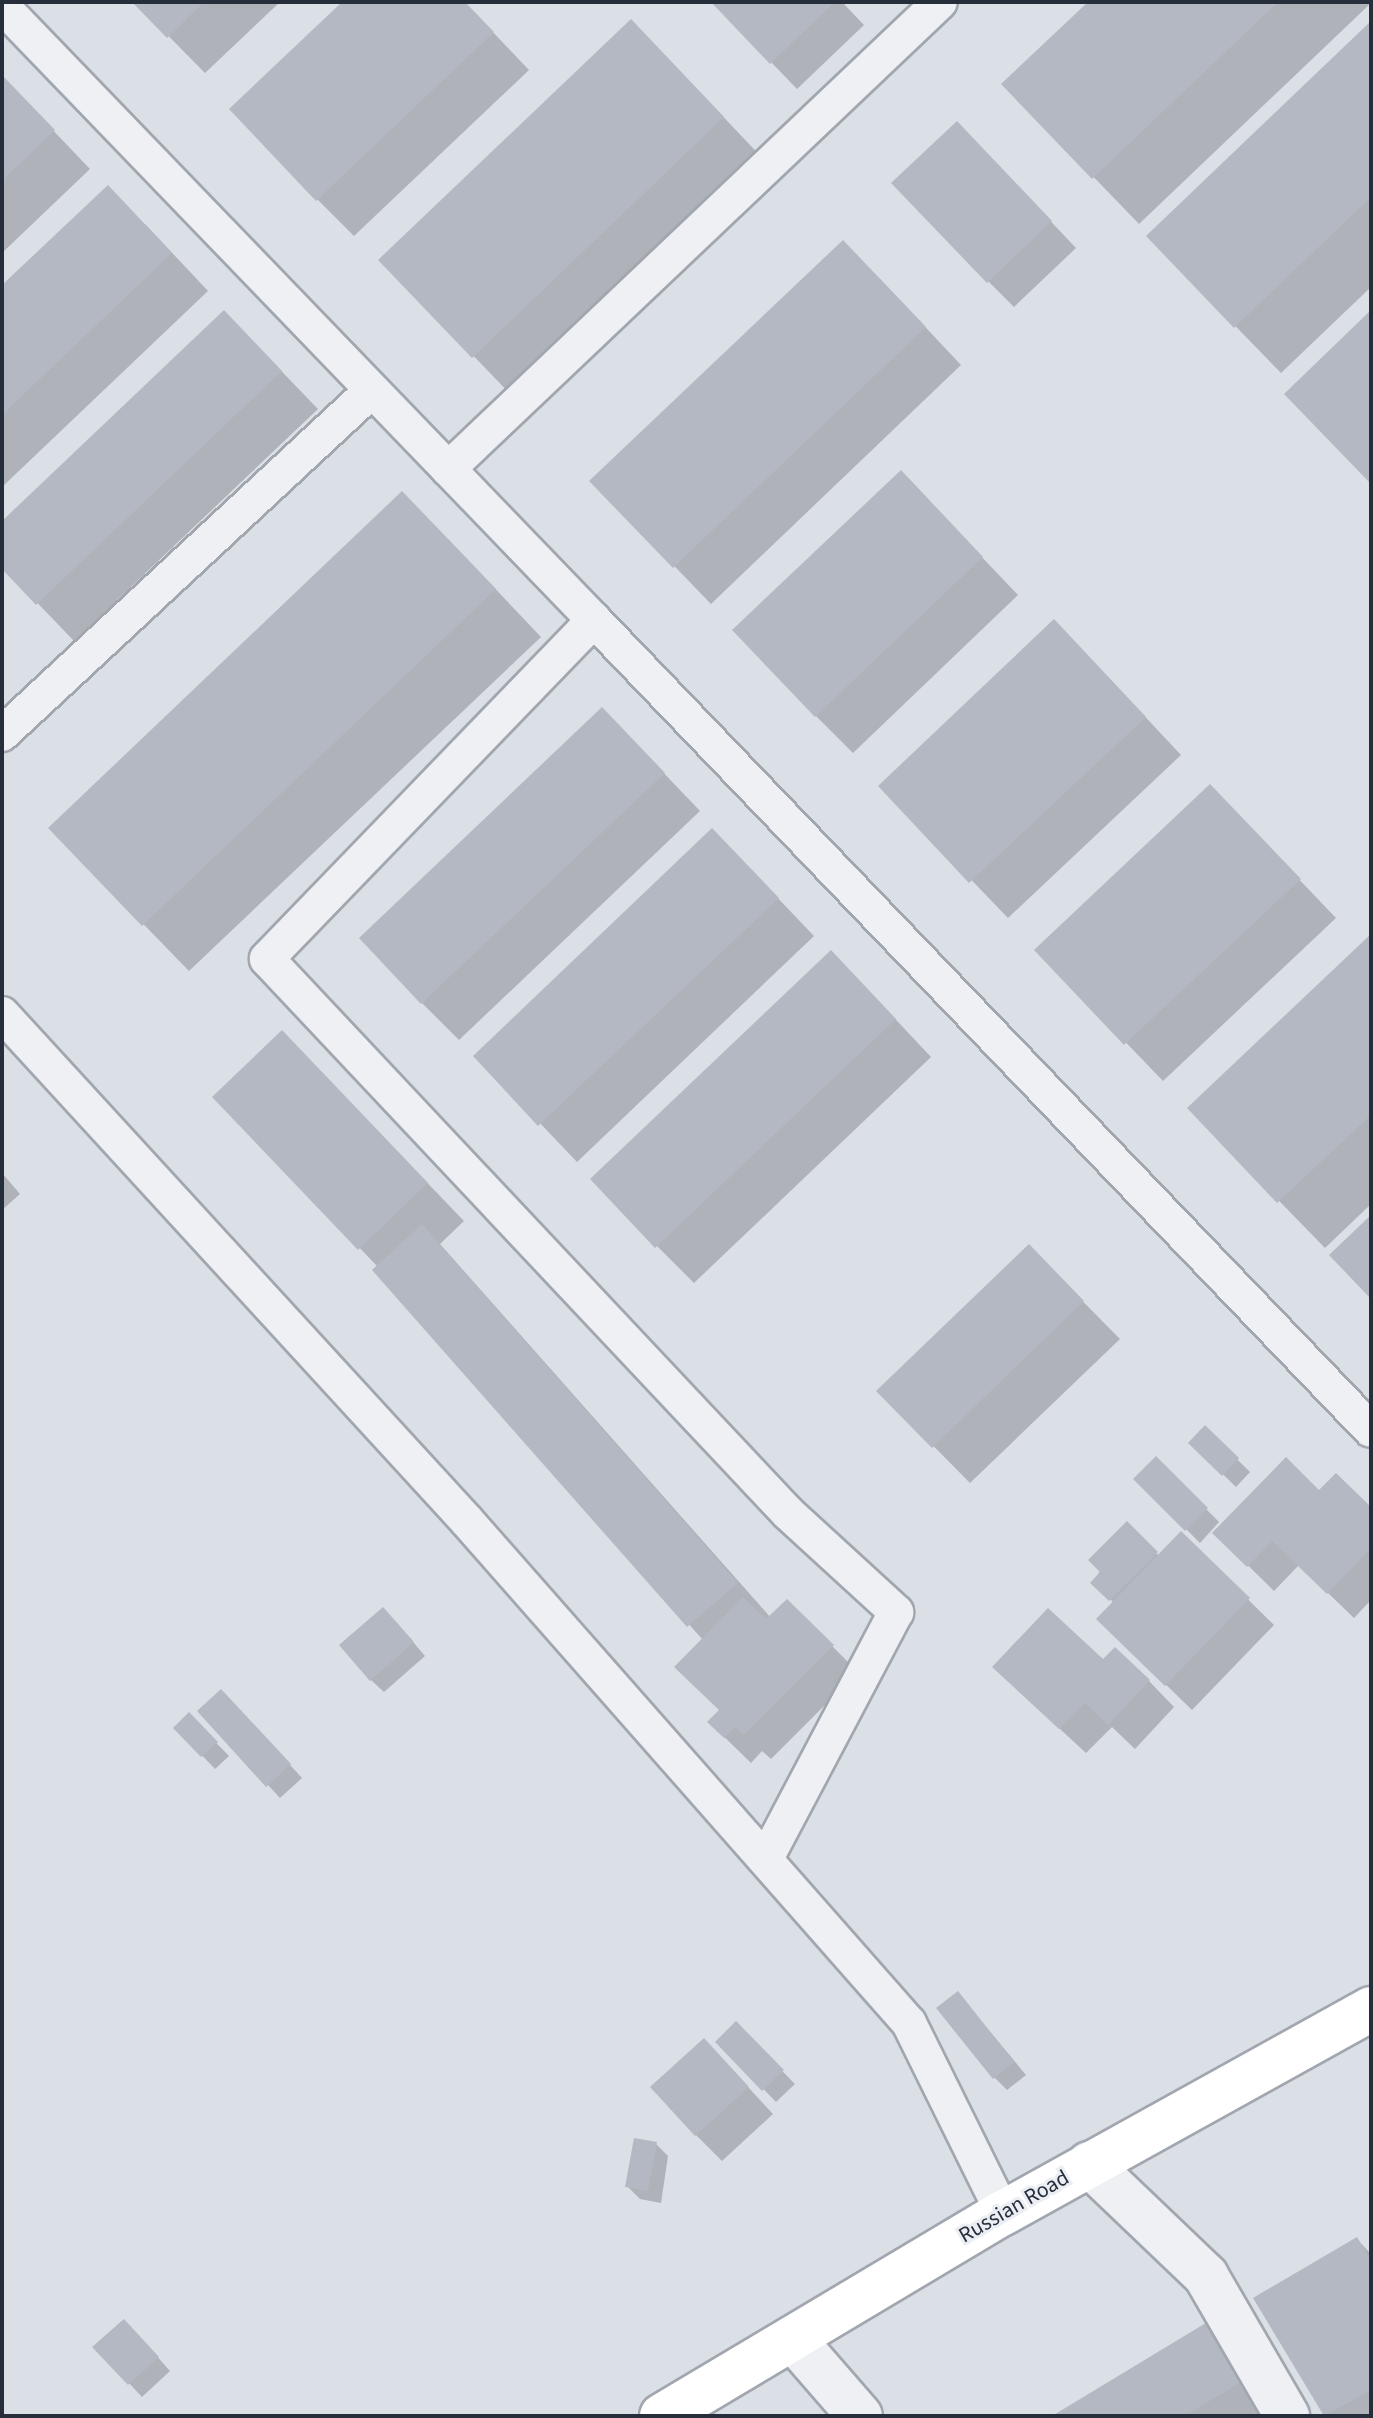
<!DOCTYPE html>
<style>
body{margin:0}
#map{position:relative;width:1373px;height:2418px;overflow:hidden;background:#dbdfe6;font-family:"Source Sans 3",sans-serif}
div>[style]{position:absolute}
.shadow>*{inset:0;background:#0003}
.building>*{inset:0;background:#b3b8c2}
.roads{filter:drop-shadow(2px 0 #a1a6af) drop-shadow(-2px 0 #a1a6af) drop-shadow(0 2px #a1a6af) drop-shadow(0 -2px #a1a6af)}
.service>*{height:34px;margin:-17px;padding:0 17px;transform-origin:17px;border-radius:17px;background:#eef0f4}
.minor>*{height:44px;margin:-22px;padding:0 22px;transform-origin:22px;border-radius:22px;background:#eef0f4}
.secondary>*{height:44px;margin:-22px;padding:0 22px;transform-origin:22px;border-radius:22px;background:#fff}
span{translate:-50% -50%;white-space:nowrap;text-align:center;line-height:1.15;-webkit-text-stroke:6px #ebeef3;paint-order:stroke}
.street-label{font-size:22px;color:#262d3b}
.frame{position:absolute;inset:0;border:4px solid #262d3b;pointer-events:none}
</style>
<div id="map">
<div class="shadow">
<div style="clip-path:polygon(135px 2px,280px 2px,205px 73px)"></div>
<div style="clip-path:polygon(345px 2px,464px 2px,529px 70px,354px 236px,317px 199px)"></div>
<div style="clip-path:polygon(713px 2px,842px 2px,864px 25px,797px 89px)"></div>
<div style="clip-path:polygon(1090px 2px,1371px 2px,1371px 3px,1139px 224px,1004px 84px)"></div>
<div style="clip-path:polygon(1371px 24px,1371px 287px,1281px 373px,1148px 236px)"></div>
<div style="clip-path:polygon(677px 68px,769px 165px,519px 403px,381px 260px)"></div>
<div style="clip-path:polygon(2px 77px,90px 169px,2px 253px)"></div>
<div style="clip-path:polygon(982px 149px,1076px 248px,1014px 307px,988px 281px)"></div>
<div style="clip-path:polygon(145px 224px,208px 291px,2px 487px,2px 288px)"></div>
<div style="clip-path:polygon(880px 279px,961px 365px,711px 604px,592px 481px)"></div>
<div style="clip-path:polygon(261px 350px,318px 409px,74px 641px,2px 566px,2px 524px)"></div>
<div style="clip-path:polygon(937px 510px,1018px 595px,853px 753px,816px 716px)"></div>
<div style="clip-path:polygon(448px 539px,541px 637px,189px 971px,50px 828px)"></div>
<div style="clip-path:polygon(1091px 659px,1181px 755px,1008px 918px,881px 786px)"></div>
<div style="clip-path:polygon(639px 747px,700px 811px,459px 1040px,422px 1003px)"></div>
<div style="clip-path:polygon(1246px 824px,1336px 918px,1163px 1081px,1037px 950px)"></div>
<div style="clip-path:polygon(749px 868px,814px 936px,577px 1162px,476px 1056px)"></div>
<div style="clip-path:polygon(1371px 936px,1371px 1204px,1325px 1248px,1189px 1108px)"></div>
<div style="clip-path:polygon(868px 990px,931px 1057px,694px 1283px,657px 1246px)"></div>
<div style="clip-path:polygon(319px 1070px,464px 1221px,440px 1244px,771px 1618px,787px 1601px,858px 1672px,771px 1759px,762px 1751px,751px 1763px,709px 1722px,721px 1710px,703px 1640px,374px 1270px,378px 1267px,215px 1098px)"></div>
<div style="clip-path:polygon(2px 1173px,20px 1194px,2px 1210px)"></div>
<div style="clip-path:polygon(1029px 1247px,1120px 1339px,970px 1483px,879px 1391px)"></div>
<div style="clip-path:polygon(1205px 1428px,1250px 1472px,1236px 1487px,1191px 1443px)"></div>
<div style="clip-path:polygon(1156px 1459px,1219px 1522px,1200px 1543px,1136px 1479px)"></div>
<div style="clip-path:polygon(1319px 1492px,1371px 1510px,1371px 1600px,1354px 1618px,1299px 1565px,1274px 1591px,1215px 1533px)"></div>
<div style="clip-path:polygon(1127px 1524px,1159px 1556px,1181px 1534px,1274px 1625px,1192px 1710px,1124px 1644px,1114px 1603px,1093px 1583px)"></div>
<div style="clip-path:polygon(396px 1622px,425px 1656px,384px 1692px,371px 1680px)"></div>
<div style="clip-path:polygon(1103px 1662px,1149px 1681px,1174px 1707px,1135px 1749px,1112px 1727px,1086px 1753px,1021px 1693px)"></div>
<div style="clip-path:polygon(234px 1704px,302px 1778px,280px 1798px,268px 1785px)"></div>
<div style="clip-path:polygon(189px 1715px,229px 1756px,215px 1769px,176px 1728px)"></div>
<div style="clip-path:polygon(958px 1993px,1026px 2075px,1007px 2090px,994px 2077px)"></div>
<div style="clip-path:polygon(736px 2024px,795px 2084px,776px 2102px,718px 2042px)"></div>
<div style="clip-path:polygon(704px 2040px,773px 2114px,722px 2161px,696px 2135px)"></div>
<div style="clip-path:polygon(656px 2144px,668px 2156px,661px 2203px,640px 2199px,627px 2186px)"></div>
<div style="clip-path:polygon(1357px 2239px,1371px 2254px,1371px 2416px,1327px 2416px,1256px 2299px)"></div>
<div style="clip-path:polygon(1224px 2314px,1282px 2416px,1056px 2416px)"></div>
<div style="clip-path:polygon(137px 2334px,170px 2371px,142px 2397px,95px 2347px)"></div>
</div>
<div class="building">
<div style="clip-path:polygon(132px 2px,204px 2px,167px 38px)"></div>
<div style="clip-path:polygon(342px 2px,465px 2px,494px 32px,316px 201px,229px 109px)"></div>
<div style="clip-path:polygon(711px 2px,835px 2px,770px 64px)"></div>
<div style="clip-path:polygon(1088px 2px,1278px 2px,1092px 179px,1001px 84px)"></div>
<div style="clip-path:polygon(631px 19px,724px 117px,472px 358px,378px 260px)"></div>
<div style="clip-path:polygon(1371px 21px,1371px 197px,1234px 328px,1146px 236px)"></div>
<div style="clip-path:polygon(2px 75px,55px 130px,2px 181px)"></div>
<div style="clip-path:polygon(957px 121px,1052px 221px,987px 283px,891px 183px)"></div>
<div style="clip-path:polygon(108px 185px,172px 253px,2px 415px,2px 285px)"></div>
<div style="clip-path:polygon(843px 240px,926px 327px,673px 568px,589px 481px)"></div>
<div style="clip-path:polygon(224px 310px,282px 371px,36px 605px,2px 569px,2px 521px)"></div>
<div style="clip-path:polygon(1371px 310px,1371px 484px,1284px 394px)"></div>
<div style="clip-path:polygon(901px 470px,983px 557px,815px 717px,732px 630px)"></div>
<div style="clip-path:polygon(402px 491px,496px 589px,142px 926px,48px 828px)"></div>
<div style="clip-path:polygon(1054px 619px,1146px 717px,969px 883px,878px 786px)"></div>
<div style="clip-path:polygon(602px 707px,665px 773px,421px 1004px,359px 938px)"></div>
<div style="clip-path:polygon(1210px 784px,1301px 879px,1124px 1045px,1034px 950px)"></div>
<div style="clip-path:polygon(712px 828px,779px 898px,538px 1126px,473px 1056px)"></div>
<div style="clip-path:polygon(1371px 934px,1371px 1115px,1277px 1203px,1187px 1108px)"></div>
<div style="clip-path:polygon(831px 950px,896px 1019px,655px 1248px,590px 1179px)"></div>
<div style="clip-path:polygon(282px 1030px,428px 1183px,358px 1250px,212px 1097px)"></div>
<div style="clip-path:polygon(1371px 1215px,1371px 1299px,1329px 1255px)"></div>
<div style="clip-path:polygon(422px 1224px,738px 1583px,687px 1627px,372px 1270px)"></div>
<div style="clip-path:polygon(1029px 1244px,1084px 1301px,932px 1448px,876px 1391px)"></div>
<div style="clip-path:polygon(1205px 1425px,1239px 1458px,1222px 1476px,1188px 1443px)"></div>
<div style="clip-path:polygon(1156px 1456px,1208px 1508px,1185px 1531px,1133px 1479px)"></div>
<div style="clip-path:polygon(1286px 1457px,1319px 1490px,1336px 1473px,1371px 1507px,1371px 1548px,1327px 1594px,1272px 1541px,1247px 1567px,1212px 1533px)"></div>
<div style="clip-path:polygon(1127px 1521px,1158px 1552px,1109px 1601px,1090px 1583px,1100px 1572px,1088px 1560px)"></div>
<div style="clip-path:polygon(1181px 1531px,1250px 1598px,1165px 1686px,1096px 1619px)"></div>
<div style="clip-path:polygon(743px 1597px,766px 1619px,787px 1599px,834px 1645px,744px 1735px,735px 1727px,724px 1738px,707px 1722px,719px 1710px,674px 1667px)"></div>
<div style="clip-path:polygon(383px 1607px,414px 1642px,370px 1681px,339px 1645px)"></div>
<div style="clip-path:polygon(1048px 1608px,1103px 1659px,1115px 1647px,1150px 1680px,1108px 1725px,1085px 1703px,1059px 1729px,992px 1667px)"></div>
<div style="clip-path:polygon(221px 1689px,291px 1764px,266px 1787px,197px 1711px)"></div>
<div style="clip-path:polygon(189px 1712px,218px 1742px,201px 1757px,173px 1728px)"></div>
<div style="clip-path:polygon(958px 1991px,1014px 2062px,993px 2079px,936px 2008px)"></div>
<div style="clip-path:polygon(736px 2021px,784px 2070px,762px 2091px,715px 2042px)"></div>
<div style="clip-path:polygon(704px 2038px,749px 2087px,695px 2136px,650px 2087px)"></div>
<div style="clip-path:polygon(634px 2138px,657px 2142px,648px 2191px,625px 2187px)"></div>
<div style="clip-path:polygon(1357px 2237px,1371px 2261px,1371px 2390px,1324px 2416px,1253px 2298px)"></div>
<div style="clip-path:polygon(1224px 2312px,1259px 2371px,1185px 2416px,1052px 2416px)"></div>
<div style="clip-path:polygon(124px 2319px,159px 2357px,128px 2385px,92px 2347px)"></div>
</div>
<div class="roads">
<div class="service">
<div style="left:2px;top:6px;width:853px;rotate:46.05deg"></div>
<div style="left:594px;top:620px;width:471px;rotate:134deg"></div>
<div style="left:267px;top:959px;width:760px;rotate:46.76deg"></div>
<div style="left:788px;top:1513px;width:147px;rotate:42.5deg"></div>
<div style="left:896px;top:1612px;width:280px;rotate:117.8deg"></div>
<div style="left:448px;top:469px;width:678px;rotate:-43.51deg"></div>
<div style="left:594px;top:620px;width:1122px;rotate:46.19deg"></div>
<div style="left:2px;top:734px;width:505px;rotate:-42.91deg"></div>
<div style="left:2px;top:1014px;width:688px;rotate:47.47deg"></div>
<div style="left:467px;top:1521px;width:669px;rotate:48.64deg"></div>
<div style="left:909px;top:2023px;width:212px;rotate:63.7deg"></div>
</div>
<div class="minor">
<div style="left:1089px;top:2164px;width:162px;rotate:43.7deg"></div>
<div style="left:1206px;top:2276px;width:162px;rotate:59.9deg"></div>
<div style="left:793px;top:2339px;width:102px;rotate:49deg"></div>
</div>
<div class="secondary">
<div style="left:662px;top:2416px;width:397px;rotate:-30.8deg"></div>
<div style="left:1003px;top:2213px;width:421px;rotate:-29deg"></div>
</div>
</div>
<div class="street-label">
<span style="left:1014px;top:2207px;rotate:-30deg">Russian Road</span>
</div>
<div class="frame"></div>
</div>
